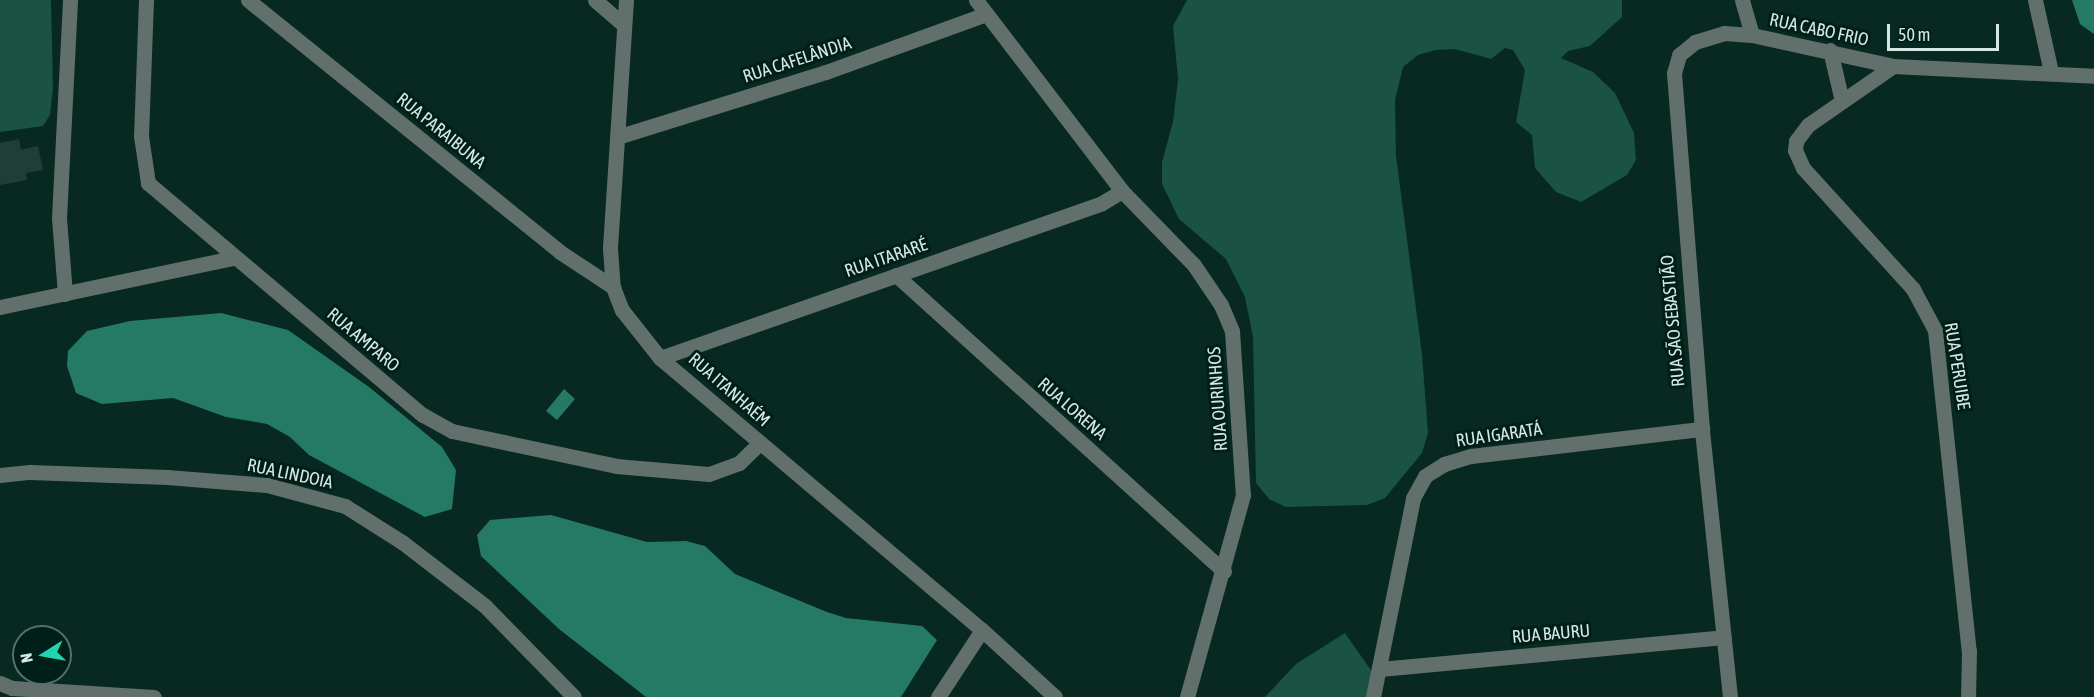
<!DOCTYPE html>
<meta charset="utf-8">
<style>
body{margin:0}
#map{position:relative;width:2094px;height:697px;overflow:hidden;background:#072921;font-family:"Asap Condensed",sans-serif}
div>[style]{position:absolute}
.green>*{inset:0;background:#1a5244}
.water>*{inset:0;background:#257a66}
.building>*{inset:0;background:#1f3f36}
.minor>*{height:15px;margin:-7.5px;padding:0 7.5px;transform-origin:7.5px;border-radius:7.5px;background:#62706b}
span{translate:-50% -50%;white-space:nowrap;text-align:center;line-height:1.15;-webkit-text-stroke:6px #001f18;paint-order:stroke}
.street-label{font-size:18px;color:#d6e8e2}
.north{position:absolute;left:12px;top:625px;width:60px;height:60px;box-sizing:border-box;background:#001f18;border:2px solid #566f69;border-radius:50%;rotate:259deg;font-size:16px;font-weight:700;line-height:24px;text-align:center;color:#d6e8e2}
.north::after{content:'';display:block;margin:auto;width:21px;height:27px;background:#20d5b0;clip-path:polygon(50% 0,100% 100%,50% 72%,0 100%)}
.scale{position:absolute;left:1887px;top:24px;width:112px;height:27px;box-sizing:border-box;border:3px solid #d6e8e2;border-top:0;padding-left:8px;font-size:18px;line-height:21px;white-space:nowrap;color:#d6e8e2;-webkit-text-stroke:4px #001f18;paint-order:stroke}
</style>
<div id="map">
<div class="green">
<div style="clip-path:polygon(0 0,51px 0,53px 88px,50px 115px,43px 126px,0 132px)"></div>
<div style="clip-path:polygon(1187px 0,1622px 0,1622px 17px,1590px 46px,1568px 51px,1561px 58px,1593px 72px,1615px 93px,1634px 133px,1636px 160px,1627px 175px,1581px 202px,1556px 192px,1535px 168px,1532px 135px,1516px 122px,1525px 70px,1513px 50px,1505px 48px,1491px 59px,1455px 49px,1436px 50px,1418px 55px,1403px 67px,1395px 100px,1396px 156px,1422px 354px,1428px 433px,1422px 453px,1385px 498px,1367px 505px,1286px 507px,1269px 499px,1256px 483px,1253px 337px,1245px 297px,1226px 259px,1179px 219px,1162px 184px,1162px 162px,1173px 122px,1178px 79px,1173px 26px)"></div>
<div style="clip-path:polygon(1345px 633px,1377px 679px,1376px 697px,1265px 697px,1296px 664px)"></div>
</div>
<div class="water">
<div style="clip-path:polygon(2072px 0,2094px 0,2094px 34px,2080px 24px)"></div>
<div style="clip-path:polygon(221px 313px,288px 330px,369px 387px,442px 447px,456px 470px,452px 509px,425px 517px,309px 455px,290px 437px,267px 424px,226px 417px,173px 398px,102px 404px,76px 393px,67px 366px,68px 351px,87px 331px,130px 321px)"></div>
<div style="clip-path:polygon(564px 389px,575px 399px,557px 420px,546px 411px)"></div>
<div style="clip-path:polygon(551px 515px,647px 542px,686px 541px,705px 546px,735px 574px,827px 612px,846px 618px,922px 626px,937px 640px,901px 697px,646px 697px,559px 629px,481px 556px,477px 535px,490px 520px)"></div>
</div>
<div class="building">
<div style="clip-path:polygon(19px 139px,21px 150px,38px 146px,43px 170px,26px 173px,27px 180px,0 185px,0 143px)"></div>
</div>
<div class="minor">
<div style="left:146px;top:0;width:136px;rotate:92.1deg"></div>
<div style="left:141px;top:136px;width:48px;rotate:81.5deg"></div>
<div style="left:148px;top:183px;width:360px;rotate:40.2deg"></div>
<div style="left:423px;top:415px;width:33px;rotate:29deg"></div>
<div style="left:452px;top:431px;width:168px;rotate:12deg"></div>
<div style="left:616px;top:466px;width:93px;rotate:4.9deg"></div>
<div style="left:709px;top:474px;width:32px;rotate:-20deg"></div>
<div style="left:739px;top:463px;width:29px;rotate:-44deg"></div>
<div style="left:248px;top:0;width:401px;rotate:38.9deg"></div>
<div style="left:560px;top:252px;width:64px;rotate:33.4deg"></div>
<div style="left:595px;top:0;width:38px;rotate:41deg"></div>
<div style="left:626px;top:0;width:249px;rotate:93.7deg"></div>
<div style="left:610px;top:248px;width:39px;rotate:86deg"></div>
<div style="left:613px;top:287px;width:25px;rotate:69deg"></div>
<div style="left:622px;top:310px;width:61px;rotate:51.6deg"></div>
<div style="left:660px;top:358px;width:422px;rotate:40.2deg"></div>
<div style="left:982px;top:630px;width:99px;rotate:42.5deg"></div>
<div style="left:976px;top:0;width:240px;rotate:52.6deg"></div>
<div style="left:1122px;top:191px;width:103px;rotate:45.8deg"></div>
<div style="left:1194px;top:265px;width:48px;rotate:56deg"></div>
<div style="left:1221px;top:305px;width:28px;rotate:67deg"></div>
<div style="left:1232px;top:331px;width:164px;rotate:86.2deg"></div>
<div style="left:1243px;top:495px;width:210px;rotate:105.5deg"></div>
<div style="left:2035px;top:0;width:74px;rotate:77.5deg"></div>
<div style="left:1752px;top:35px;width:144px;rotate:12.4deg"></div>
<div style="left:1893px;top:66px;width:201px;rotate:2.8deg"></div>
<div style="left:1830px;top:50px;width:52px;rotate:76.8deg"></div>
<div style="left:1893px;top:66px;width:103px;rotate:145.2deg"></div>
<div style="left:1808px;top:125px;width:20px;rotate:127deg"></div>
<div style="left:1796px;top:141px;width:9px;rotate:96deg"></div>
<div style="left:1795px;top:150px;width:20px;rotate:66deg"></div>
<div style="left:1803px;top:168px;width:164px;rotate:47.7deg"></div>
<div style="left:1913px;top:289px;width:47px;rotate:61.8deg"></div>
<div style="left:1935px;top:330px;width:323px;rotate:84deg"></div>
<div style="left:1969px;top:651px;width:46px;rotate:91.2deg"></div>
<div style="left:617px;top:137px;width:219px;rotate:-17.3deg"></div>
<div style="left:826px;top:72px;width:170px;rotate:-19.9deg"></div>
<div style="left:896px;top:275px;width:442px;rotate:42.1deg"></div>
<div style="left:65px;top:294px;width:76px;rotate:-94.5deg"></div>
<div style="left:59px;top:218px;width:218px;rotate:-87.1deg"></div>
<div style="left:0;top:307px;width:238px;rotate:-11.9deg"></div>
<div style="left:660px;top:358px;width:468px;rotate:-19.3deg"></div>
<div style="left:1102px;top:203px;width:23px;rotate:-31deg"></div>
<div style="left:0;top:475px;width:30px;rotate:-6deg"></div>
<div style="left:30px;top:472px;width:137px;rotate:2.1deg"></div>
<div style="left:167px;top:477px;width:100px;rotate:4.6deg"></div>
<div style="left:267px;top:485px;width:81px;rotate:15.1deg"></div>
<div style="left:345px;top:506px;width:67px;rotate:32.3deg"></div>
<div style="left:402px;top:542px;width:105px;rotate:37.6deg"></div>
<div style="left:485px;top:606px;width:127px;rotate:45.6deg"></div>
<div style="left:1380px;top:669px;width:345px;rotate:-5.3deg"></div>
<div style="left:0;top:683px;width:13px;rotate:23deg"></div>
<div style="left:12px;top:688px;width:142px;rotate:3.6deg"></div>
<div style="left:938px;top:697px;width:80px;rotate:-56.7deg"></div>
<div style="left:1373px;top:697px;width:203px;rotate:-78.6deg"></div>
<div style="left:1413px;top:498px;width:25px;rotate:-61deg"></div>
<div style="left:1425px;top:476px;width:22px;rotate:-32deg"></div>
<div style="left:1444px;top:464px;width:28px;rotate:-17deg"></div>
<div style="left:1471px;top:456px;width:233px;rotate:-6.7deg"></div>
<div style="left:1730px;top:697px;width:269px;rotate:-96deg"></div>
<div style="left:1702px;top:429px;width:357px;rotate:-94.5deg"></div>
<div style="left:1674px;top:73px;width:19px;rotate:-74deg"></div>
<div style="left:1679px;top:55px;width:21px;rotate:-39deg"></div>
<div style="left:1695px;top:42px;width:30px;rotate:-17deg"></div>
<div style="left:1724px;top:33px;width:28px;rotate:4deg"></div>
<div style="left:1752px;top:35px;width:36px;rotate:-106deg"></div>
</div>
<div class="street-label">
<span style="left:1819px;top:30px;rotate:12deg">RUA CABO FRIO</span>
<span style="left:797px;top:60px;rotate:-18deg">RUA CAFELÂNDIA</span>
<span style="left:441px;top:131px;rotate:39deg">RUA PARAIBUNA</span>
<span style="left:886px;top:258px;rotate:-19deg">RUA ITARARÉ</span>
<span style="left:1673px;top:321px;rotate:-95deg">RUA SÃO SEBASTIÃO</span>
<span style="left:363px;top:340px;rotate:40deg">RUA AMPARO</span>
<span style="left:1957px;top:366px;rotate:81deg">RUA PERUIBE</span>
<span style="left:729px;top:390px;rotate:41deg">RUA ITANHAÉM</span>
<span style="left:1218px;top:399px;rotate:-94deg">RUA OURINHOS</span>
<span style="left:1072px;top:409px;rotate:41deg">RUA LORENA</span>
<span style="left:1499px;top:435px;rotate:-8deg">RUA IGARATÁ</span>
<span style="left:290px;top:474px;rotate:12deg">RUA LINDOIA</span>
<span style="left:1551px;top:634px;rotate:-5deg">RUA BAURU</span>
</div>
<div class="north">N</div>
<div class="scale">50 m</div>
</div>
